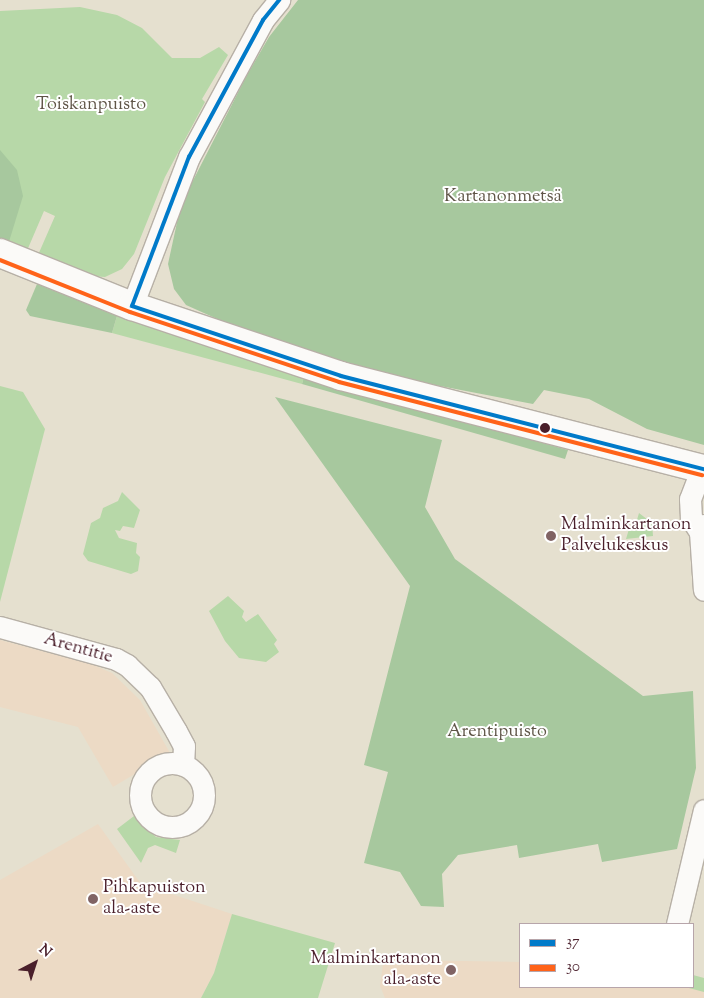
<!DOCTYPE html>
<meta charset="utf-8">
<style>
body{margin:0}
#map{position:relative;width:704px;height:998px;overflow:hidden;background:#e5e0cf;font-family:"Sorts Mill Goudy",serif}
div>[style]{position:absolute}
.built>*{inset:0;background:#ecdac5}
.green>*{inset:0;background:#b7d8a8}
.forest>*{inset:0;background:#a7c89e}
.roads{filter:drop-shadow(1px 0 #b7b0a6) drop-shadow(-1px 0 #b7b0a6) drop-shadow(0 1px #b7b0a6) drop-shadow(0 -1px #b7b0a6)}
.minor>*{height:21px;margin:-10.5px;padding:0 10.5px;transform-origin:10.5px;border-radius:10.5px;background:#fbfaf8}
.minor>.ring{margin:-10.5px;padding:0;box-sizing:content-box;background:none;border:21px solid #fbfaf8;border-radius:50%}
.secondary>*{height:28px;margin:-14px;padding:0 14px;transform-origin:14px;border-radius:14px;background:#fbfaf8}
.bus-1>*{height:4px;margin:-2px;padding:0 2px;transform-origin:2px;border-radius:2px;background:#007ac9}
.bus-2>*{height:4px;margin:-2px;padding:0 2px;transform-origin:2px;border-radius:2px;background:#ff6319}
.dots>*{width:14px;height:14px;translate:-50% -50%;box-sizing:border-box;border:2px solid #fff;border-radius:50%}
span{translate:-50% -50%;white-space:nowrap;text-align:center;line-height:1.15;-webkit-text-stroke:4px #fff;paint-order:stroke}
.park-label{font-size:18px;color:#5f5547}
.poi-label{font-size:18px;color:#4a1f2b}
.left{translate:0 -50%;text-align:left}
.right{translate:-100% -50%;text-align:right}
.street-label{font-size:18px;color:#4a1f2b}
.legend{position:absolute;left:519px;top:923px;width:175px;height:65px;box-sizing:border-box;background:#fff;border:1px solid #b7a5aa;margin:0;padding:6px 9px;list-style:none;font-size:15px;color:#4a1f2b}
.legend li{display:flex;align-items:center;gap:10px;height:25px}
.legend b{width:25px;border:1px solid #b7a5aa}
.north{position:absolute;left:10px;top:938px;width:50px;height:50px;-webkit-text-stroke:4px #fff;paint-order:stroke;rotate:40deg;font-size:14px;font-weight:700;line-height:20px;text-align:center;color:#4a1f2b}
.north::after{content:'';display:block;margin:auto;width:18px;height:22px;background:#4a1f2b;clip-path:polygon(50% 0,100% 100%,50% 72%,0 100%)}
</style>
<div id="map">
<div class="built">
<div style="clip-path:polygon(0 640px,91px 664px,112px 673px,140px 700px,170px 753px,113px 787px,78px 727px,0 707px)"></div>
<div style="clip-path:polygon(98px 824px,141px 884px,232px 914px,214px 973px,201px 998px,0 998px,0 880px)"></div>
<div style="clip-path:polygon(384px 956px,398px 960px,520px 962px,520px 987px,693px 987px,704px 981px,704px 998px,385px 998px,380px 986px)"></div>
</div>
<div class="green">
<div style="clip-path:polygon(80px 7px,117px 15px,142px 28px,172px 58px,200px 58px,219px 47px,228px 55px,202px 99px,205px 102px,165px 177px,134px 254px,122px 269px,105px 277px,92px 276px,38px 255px,55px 216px,44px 211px,26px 253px,8px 245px,0 192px,0 11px)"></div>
<div style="clip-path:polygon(117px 316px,304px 377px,302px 384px,112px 333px)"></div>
<div style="clip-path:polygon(0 386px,23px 392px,45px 429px,0 602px)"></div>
<div style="clip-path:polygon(122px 492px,140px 510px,134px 528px,123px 526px,120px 531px,115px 530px,119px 538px,137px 543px,136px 553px,140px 557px,138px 571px,131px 574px,88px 561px,83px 554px,91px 523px,100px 518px,103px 508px,118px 501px)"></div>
<div style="clip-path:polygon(639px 513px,652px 523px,653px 536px,626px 539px,629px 529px,634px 530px)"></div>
<div style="clip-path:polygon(228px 596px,244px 611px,242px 617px,246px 622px,258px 614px,277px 640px,274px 644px,279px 652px,266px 662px,239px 658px,225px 641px,209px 611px)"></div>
<div style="clip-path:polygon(134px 816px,156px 837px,180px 840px,176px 853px,155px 845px,148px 848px,141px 863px,117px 829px)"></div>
<div style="clip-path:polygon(232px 914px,335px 943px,318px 998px,201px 998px,214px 973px)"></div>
<div style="clip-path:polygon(693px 975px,704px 978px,704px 992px,685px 987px,693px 987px)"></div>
</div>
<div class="forest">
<div style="clip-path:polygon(298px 0,704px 0,704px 445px,647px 429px,589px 399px,544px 390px,533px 404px,435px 385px,358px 366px,242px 330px,186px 305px,174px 289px,168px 264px,181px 204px,247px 75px,269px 37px)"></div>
<div style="clip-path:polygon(0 150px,17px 170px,23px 196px,8px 245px,0 242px)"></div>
<div style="clip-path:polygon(37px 284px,117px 316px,112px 333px,30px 316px,26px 310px)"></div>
<div style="clip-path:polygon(304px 377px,568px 450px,565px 459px,302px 384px)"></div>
<div style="clip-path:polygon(275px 397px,442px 440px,425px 507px,455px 559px,643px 696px,693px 691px,696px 768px,677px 849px,602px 862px,598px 844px,519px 858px,517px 845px,458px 855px,442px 874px,444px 907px,421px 906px,400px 872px,364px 863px,388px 772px,364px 765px,410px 586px)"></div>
</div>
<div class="roads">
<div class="minor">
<div style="left:132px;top:306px;width:160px;rotate:-69.1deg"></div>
<div style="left:189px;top:157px;width:156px;rotate:-61.6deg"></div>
<div style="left:263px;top:20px;width:26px;rotate:-51deg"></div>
<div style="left:704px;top:525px;width:8px;rotate:120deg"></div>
<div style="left:700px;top:532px;width:58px;rotate:86.1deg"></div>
<div style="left:700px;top:532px;width:17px;rotate:-123deg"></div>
<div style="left:691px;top:518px;width:19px;rotate:-93deg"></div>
<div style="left:690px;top:499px;width:33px;rotate:-69deg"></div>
<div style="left:0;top:627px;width:120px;rotate:15.4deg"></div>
<div style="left:116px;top:659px;width:13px;rotate:29deg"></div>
<div style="left:127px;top:665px;width:32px;rotate:44deg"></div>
<div style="left:150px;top:687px;width:51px;rotate:59.4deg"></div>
<div style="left:176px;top:731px;width:17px;rotate:62deg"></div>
<div style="left:184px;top:746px;width:19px;rotate:93deg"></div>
<div class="ring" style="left:140px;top:763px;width:43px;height:43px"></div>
<div style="left:677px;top:924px;width:117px;rotate:-76.7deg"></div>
</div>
<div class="secondary">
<div style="left:0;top:253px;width:142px;rotate:21.9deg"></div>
<div style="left:132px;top:306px;width:220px;rotate:18.5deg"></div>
<div style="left:341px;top:376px;width:375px;rotate:14.4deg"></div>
</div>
</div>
<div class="bus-1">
<div style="left:132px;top:306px;width:220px;rotate:18.5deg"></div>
<div style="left:341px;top:376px;width:375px;rotate:14.4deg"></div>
<div style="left:132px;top:306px;width:160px;rotate:-69.1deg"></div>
<div style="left:189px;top:157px;width:156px;rotate:-61.6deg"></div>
<div style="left:263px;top:20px;width:26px;rotate:-51deg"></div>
</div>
<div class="bus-2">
<div style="left:0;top:260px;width:140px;rotate:21.8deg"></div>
<div style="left:130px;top:312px;width:220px;rotate:18.5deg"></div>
<div style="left:339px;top:382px;width:375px;rotate:14.4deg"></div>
</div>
<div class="dots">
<div style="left:545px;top:428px;background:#4a1f2b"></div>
<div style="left:551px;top:536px;background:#806364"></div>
<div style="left:93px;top:899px;background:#806364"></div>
<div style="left:451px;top:970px;background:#806364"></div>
</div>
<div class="park-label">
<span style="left:91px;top:105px">Toiskanpuisto</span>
<span style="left:503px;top:197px">Kartanonmetsä</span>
<span style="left:497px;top:732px">Arentipuisto</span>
</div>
<div class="poi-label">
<span class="left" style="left:561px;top:536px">Malminkartanon<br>Palvelukeskus</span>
<span class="left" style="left:103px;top:899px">Pihkapuiston<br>ala-aste</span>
<span class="right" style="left:441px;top:970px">Malminkartanon<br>ala-aste</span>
</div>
<div class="street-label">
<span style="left:78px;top:649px;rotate:16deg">Arentitie</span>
</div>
<ul class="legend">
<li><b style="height:6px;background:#007ac9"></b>37</li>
<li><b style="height:6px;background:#ff6319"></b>30</li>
</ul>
<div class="north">N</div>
</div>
